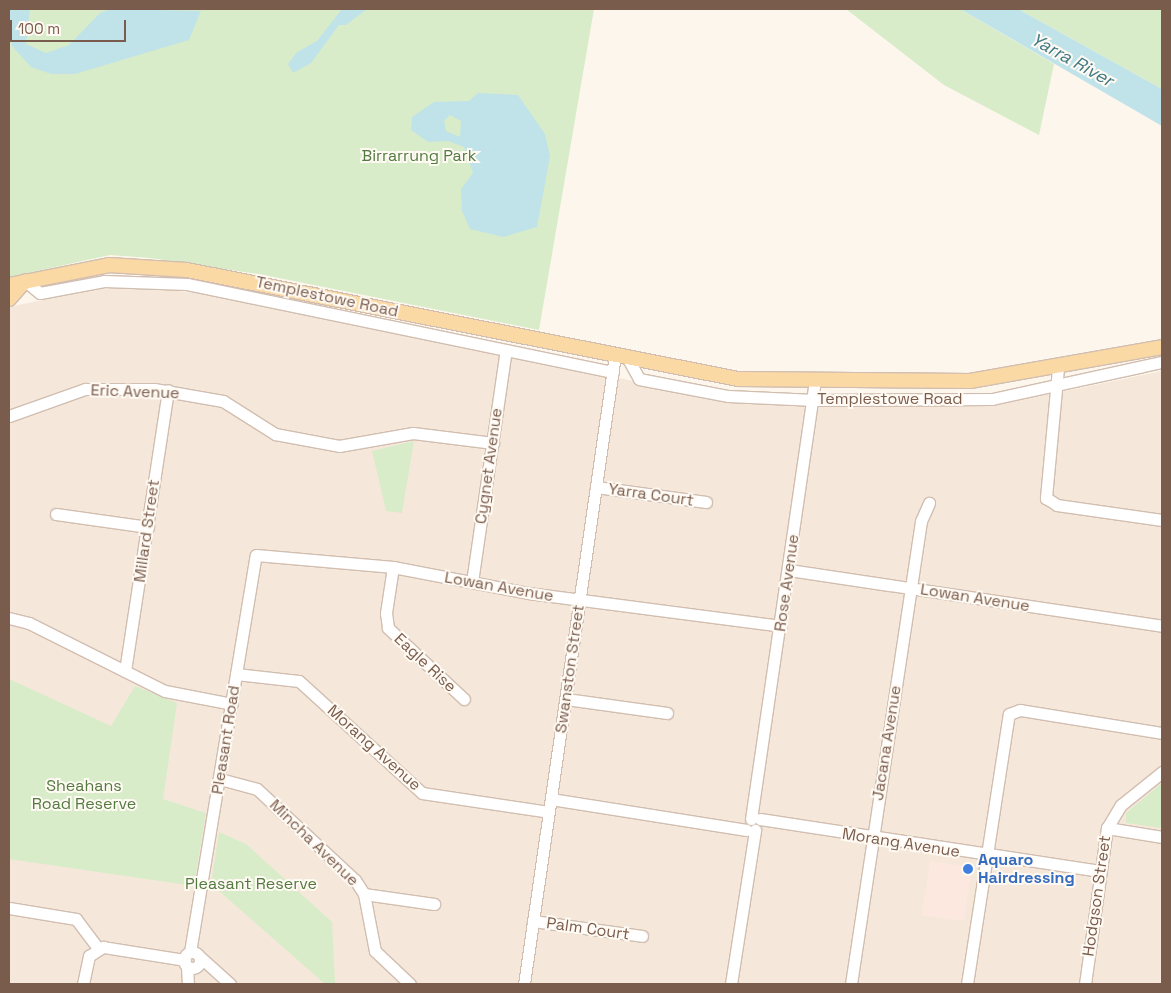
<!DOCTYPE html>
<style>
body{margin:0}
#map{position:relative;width:1171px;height:993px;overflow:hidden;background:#fdf6ec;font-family:"Space Grotesk",sans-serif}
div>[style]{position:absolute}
.residential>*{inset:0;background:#f5e8da}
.commercial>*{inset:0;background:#fde8e0}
.green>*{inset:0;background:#d8ecc9}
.water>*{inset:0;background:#bfe3e8}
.roads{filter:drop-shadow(1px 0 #d1beb0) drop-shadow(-1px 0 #d1beb0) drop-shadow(0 1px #d1beb0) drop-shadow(0 -1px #d1beb0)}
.minor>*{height:11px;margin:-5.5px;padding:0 5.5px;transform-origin:5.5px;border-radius:5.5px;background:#fff}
.minor>.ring{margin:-5.5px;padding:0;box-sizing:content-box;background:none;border:11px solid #fff;border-radius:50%}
.major>*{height:14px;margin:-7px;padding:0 7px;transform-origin:7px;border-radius:7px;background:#fbd9a5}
.dots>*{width:14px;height:14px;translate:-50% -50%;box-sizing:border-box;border:2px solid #fffaf3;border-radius:50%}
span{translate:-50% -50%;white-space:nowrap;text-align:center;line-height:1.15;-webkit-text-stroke:4px #fffaf3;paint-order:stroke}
.park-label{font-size:16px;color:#537a41}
.street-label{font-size:16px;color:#7a5c4d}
.shop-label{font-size:16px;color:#366cbe;font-weight:700}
.left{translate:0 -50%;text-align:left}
.water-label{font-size:18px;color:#437c86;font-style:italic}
.frame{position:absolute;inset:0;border:10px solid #7a5c4d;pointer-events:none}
.scale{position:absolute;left:10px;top:20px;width:116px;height:22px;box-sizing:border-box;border:2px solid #7a5c4d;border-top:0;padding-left:6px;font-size:15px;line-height:18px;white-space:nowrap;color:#7a5c4d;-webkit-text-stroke:4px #fffaf3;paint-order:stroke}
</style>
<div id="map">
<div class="residential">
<div style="clip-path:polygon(146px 287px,196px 293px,748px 404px,998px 405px,1162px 371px,1162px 984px,9px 984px,9px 307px,95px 289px)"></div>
</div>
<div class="commercial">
<div style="clip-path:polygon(930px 861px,972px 867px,964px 921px,922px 915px)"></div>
</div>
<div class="green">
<div style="clip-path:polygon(9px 9px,594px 9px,539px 330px,264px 275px,150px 258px,110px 255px,9px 277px)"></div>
<div style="clip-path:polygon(846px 9px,960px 9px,1054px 64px,1039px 135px,944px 85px)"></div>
<div style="clip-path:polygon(1018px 9px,1162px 9px,1162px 89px)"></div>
<div style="clip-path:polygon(414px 441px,402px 513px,386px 511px,372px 451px)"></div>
<div style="clip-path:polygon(9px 679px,111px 726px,135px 686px,177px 703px,163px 799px,206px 813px,194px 886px,9px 859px)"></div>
<div style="clip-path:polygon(1162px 783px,1162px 828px,1126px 823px,1126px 813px)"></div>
<div style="clip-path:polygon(219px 832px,246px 844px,332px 922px,335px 984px,325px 984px,211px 884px)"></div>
</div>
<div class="water">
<div style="clip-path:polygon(9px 9px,30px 9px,26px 44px,46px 53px,69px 45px,100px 13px,111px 9px,201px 11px,189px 40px,75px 74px,51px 74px,31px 67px,12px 46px)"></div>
<div style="clip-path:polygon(342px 9px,367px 9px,346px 25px,339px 25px,311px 63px,293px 73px,288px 64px,297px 52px,317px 41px)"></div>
<div style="clip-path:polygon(960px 9px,1018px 9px,1162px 89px,1162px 126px)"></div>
<div style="clip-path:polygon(evenodd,478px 93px,518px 95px,545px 134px,550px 156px,537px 227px,503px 237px,470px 229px,462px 211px,461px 189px,473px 173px,464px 147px,448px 141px,428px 142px,411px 130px,412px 117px,434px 102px,469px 101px,478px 93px,450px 115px,461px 121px,460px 137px,446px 131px,444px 121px,450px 115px)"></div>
</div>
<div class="roads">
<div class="minor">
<div style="left:25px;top:281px;width:19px;rotate:39deg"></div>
<div style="left:40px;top:293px;width:65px;rotate:-10.6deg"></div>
<div style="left:104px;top:281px;width:83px;rotate:2.1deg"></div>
<div style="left:187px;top:284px;width:435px;rotate:11.7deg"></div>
<div style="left:627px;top:357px;width:25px;rotate:61deg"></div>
<div style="left:639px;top:379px;width:91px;rotate:10.8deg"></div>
<div style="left:728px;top:396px;width:87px;rotate:2.6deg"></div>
<div style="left:815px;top:400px;width:177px;rotate:-0.3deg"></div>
<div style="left:992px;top:399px;width:174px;rotate:-12.3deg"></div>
<div style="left:1058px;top:368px;width:131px;rotate:95.3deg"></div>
<div style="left:1046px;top:498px;width:13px;rotate:32deg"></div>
<div style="left:1057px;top:505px;width:106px;rotate:8.1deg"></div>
<div style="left:9px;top:416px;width:81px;rotate:-19.6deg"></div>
<div style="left:85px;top:389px;width:69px"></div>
<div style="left:154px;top:389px;width:70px;rotate:9.9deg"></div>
<div style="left:223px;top:401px;width:62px;rotate:32.4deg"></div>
<div style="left:275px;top:434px;width:65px;rotate:10.6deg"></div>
<div style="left:339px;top:446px;width:75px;rotate:-10deg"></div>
<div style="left:413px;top:433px;width:81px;rotate:7.1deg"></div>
<div style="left:596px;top:487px;width:111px;rotate:7.8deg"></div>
<div style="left:56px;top:514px;width:93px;rotate:8deg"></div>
<div style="left:256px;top:555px;width:138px;rotate:5deg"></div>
<div style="left:393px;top:567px;width:137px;rotate:10.9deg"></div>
<div style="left:528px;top:593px;width:255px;rotate:7.4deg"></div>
<div style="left:393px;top:567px;width:47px;rotate:98.7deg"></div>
<div style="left:386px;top:613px;width:15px;rotate:82deg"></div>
<div style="left:388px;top:628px;width:104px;rotate:43.1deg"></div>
<div style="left:789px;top:570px;width:377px;rotate:8.5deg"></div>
<div style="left:472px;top:582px;width:234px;rotate:-81.7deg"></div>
<div style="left:9px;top:618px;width:21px;rotate:14deg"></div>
<div style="left:29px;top:623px;width:152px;rotate:26.6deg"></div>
<div style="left:165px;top:691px;width:68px;rotate:11deg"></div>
<div style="left:125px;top:671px;width:284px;rotate:-81.3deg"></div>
<div style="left:236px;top:674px;width:63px;rotate:6.3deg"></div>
<div style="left:299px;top:681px;width:166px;rotate:42.3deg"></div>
<div style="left:422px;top:793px;width:128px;rotate:8.5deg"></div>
<div style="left:566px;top:699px;width:102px;rotate:7.9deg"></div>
<div style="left:220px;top:779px;width:38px;rotate:15deg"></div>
<div style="left:257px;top:789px;width:134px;rotate:42.9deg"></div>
<div style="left:355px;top:880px;width:17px;rotate:57deg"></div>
<div style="left:364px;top:894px;width:58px;rotate:79.1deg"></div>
<div style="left:375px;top:951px;width:48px;rotate:43.3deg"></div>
<div style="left:551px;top:799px;width:198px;rotate:9deg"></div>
<div style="left:751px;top:819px;width:444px;rotate:-81.7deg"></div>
<div style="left:760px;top:819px;width:344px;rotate:8.7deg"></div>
<div style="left:1107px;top:828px;width:56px;rotate:9.3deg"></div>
<div style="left:364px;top:894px;width:71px;rotate:8.1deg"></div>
<div style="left:9px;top:908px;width:68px;rotate:9.3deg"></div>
<div style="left:76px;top:919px;width:36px;rotate:53deg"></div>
<div style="left:533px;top:921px;width:110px;rotate:7.8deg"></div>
<div style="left:190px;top:952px;width:402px;rotate:-80.6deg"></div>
<div class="ring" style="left:184px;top:952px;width:5px;height:5px"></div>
<div style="left:199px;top:956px;width:42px;rotate:42.1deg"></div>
<div style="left:187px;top:966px;width:18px;rotate:87deg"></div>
<div style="left:83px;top:984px;width:29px;rotate:-78deg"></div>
<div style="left:89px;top:956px;width:17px;rotate:-33deg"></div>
<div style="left:103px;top:947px;width:83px;rotate:9deg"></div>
<div style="left:524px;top:984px;width:636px;rotate:-81.77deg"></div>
<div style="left:731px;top:984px;width:156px;rotate:-81.1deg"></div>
<div style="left:851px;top:984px;width:468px;rotate:-81.4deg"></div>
<div style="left:921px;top:521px;width:20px;rotate:-66deg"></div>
<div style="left:967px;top:984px;width:273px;rotate:-81.2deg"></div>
<div style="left:1009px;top:714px;width:12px;rotate:-20deg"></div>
<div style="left:1020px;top:710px;width:144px;rotate:9.2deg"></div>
<div style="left:1085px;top:984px;width:158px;rotate:-82deg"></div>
<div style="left:1107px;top:828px;width:27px;rotate:-59deg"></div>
<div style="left:1121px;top:805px;width:53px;rotate:-38.8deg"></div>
</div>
<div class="major">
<div style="left:9px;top:285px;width:102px;rotate:-11.3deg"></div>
<div style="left:109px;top:265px;width:78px;rotate:3.7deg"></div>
<div style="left:187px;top:270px;width:562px;rotate:11.19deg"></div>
<div style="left:738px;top:379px;width:232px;rotate:0.5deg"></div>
<div style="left:970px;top:381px;width:195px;rotate:-10deg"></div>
<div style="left:9px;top:299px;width:24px;rotate:-48deg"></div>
</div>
</div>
<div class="dots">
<div style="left:968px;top:869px;background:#3f7fe0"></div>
</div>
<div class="park-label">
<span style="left:419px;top:156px">Birrarrung Park</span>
<span style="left:84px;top:795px">Sheahans<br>Road Reserve</span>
<span style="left:251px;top:884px">Pleasant Reserve</span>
</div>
<div class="street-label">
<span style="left:327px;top:297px;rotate:12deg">Templestowe Road</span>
<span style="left:135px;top:392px;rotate:2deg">Eric Avenue</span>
<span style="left:890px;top:399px">Templestowe Road</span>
<span style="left:489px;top:466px;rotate:-82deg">Cygnet Avenue</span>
<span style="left:651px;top:495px;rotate:8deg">Yarra Court</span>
<span style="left:147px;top:531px;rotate:-82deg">Millard Street</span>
<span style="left:787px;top:583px;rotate:-82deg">Rose Avenue</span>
<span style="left:499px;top:587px;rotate:10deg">Lowan Avenue</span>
<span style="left:975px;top:598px;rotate:9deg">Lowan Avenue</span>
<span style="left:425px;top:663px;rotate:43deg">Eagle Rise</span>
<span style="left:570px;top:669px;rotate:-82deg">Swanston Street</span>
<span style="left:226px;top:740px;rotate:-81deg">Pleasant Road</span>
<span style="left:887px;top:743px;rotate:-81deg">Jacana Avenue</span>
<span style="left:374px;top:748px;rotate:42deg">Morang Avenue</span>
<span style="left:314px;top:843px;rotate:44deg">Mincha Avenue</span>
<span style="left:901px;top:843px;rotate:9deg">Morang Avenue</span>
<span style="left:1097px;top:896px;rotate:-82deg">Hodgson Street</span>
<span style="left:588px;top:929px;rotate:8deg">Palm Court</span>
</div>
<div class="shop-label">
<span class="left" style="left:978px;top:869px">Aquaro<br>Hairdressing</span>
</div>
<div class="water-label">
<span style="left:1072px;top:60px;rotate:29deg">Yarra River</span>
</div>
<div class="frame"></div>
<div class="scale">100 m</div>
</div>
